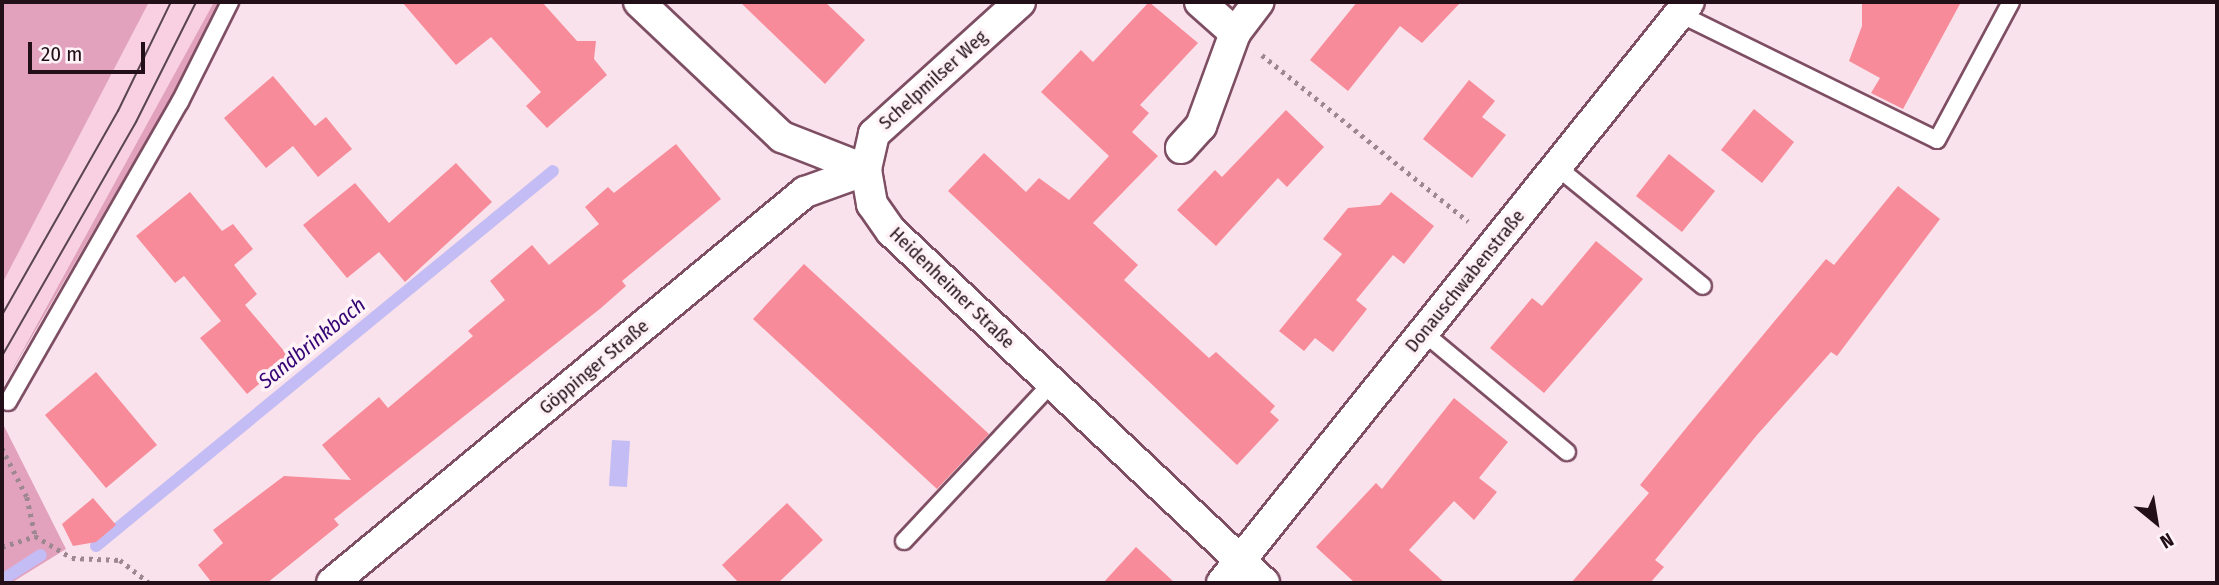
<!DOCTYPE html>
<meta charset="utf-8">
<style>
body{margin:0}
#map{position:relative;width:2219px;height:585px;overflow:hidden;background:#f9e2eb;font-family:"Fira Sans Condensed",sans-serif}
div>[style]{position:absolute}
.built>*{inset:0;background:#f8d0e1}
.green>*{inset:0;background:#e2a2be}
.water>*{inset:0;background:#c4bcf4}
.stream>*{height:12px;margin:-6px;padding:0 6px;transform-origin:6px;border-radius:6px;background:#c4bcf4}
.building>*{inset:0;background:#f78b9a}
.path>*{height:4.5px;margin-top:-2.25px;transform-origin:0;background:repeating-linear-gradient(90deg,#9d8891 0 3.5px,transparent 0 8.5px)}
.roads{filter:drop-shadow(2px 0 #7e4e63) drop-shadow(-2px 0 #7e4e63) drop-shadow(0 2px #7e4e63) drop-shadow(0 -2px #7e4e63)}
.lane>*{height:16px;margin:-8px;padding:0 8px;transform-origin:8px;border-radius:8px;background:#fff}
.street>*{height:30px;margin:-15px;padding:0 15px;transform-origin:15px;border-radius:15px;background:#fff}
.tram>*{height:2px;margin:-1px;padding:0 1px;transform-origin:1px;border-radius:1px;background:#59454e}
span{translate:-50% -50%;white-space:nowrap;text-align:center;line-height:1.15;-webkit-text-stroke:7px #fff3f7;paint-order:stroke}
.street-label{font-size:19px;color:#220f18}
.water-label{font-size:21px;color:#330374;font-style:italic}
.frame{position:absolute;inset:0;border:4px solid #220f18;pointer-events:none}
.north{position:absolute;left:2121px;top:487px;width:70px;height:70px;-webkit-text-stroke:5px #fff3f7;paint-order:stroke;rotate:150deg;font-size:19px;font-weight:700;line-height:28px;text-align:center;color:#220f18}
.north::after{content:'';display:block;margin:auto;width:24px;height:32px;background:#220f18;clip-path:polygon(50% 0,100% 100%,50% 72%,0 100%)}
.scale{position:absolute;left:28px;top:42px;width:117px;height:32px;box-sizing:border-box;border:4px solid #220f18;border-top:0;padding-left:9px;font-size:21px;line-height:24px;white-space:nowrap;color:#220f18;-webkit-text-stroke:5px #fff3f7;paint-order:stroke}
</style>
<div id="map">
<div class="built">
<div style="clip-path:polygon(149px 2px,214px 2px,2px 387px,2px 284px)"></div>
</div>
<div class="green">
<div style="clip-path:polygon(2px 2px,149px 2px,2px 284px)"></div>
<div style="clip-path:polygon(214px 2px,220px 2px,169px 101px,2px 388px)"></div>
<div style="clip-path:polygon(2px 422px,66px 549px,11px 583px,2px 583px)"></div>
</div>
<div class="water">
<div style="clip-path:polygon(612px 440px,630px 441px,627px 487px,609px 486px)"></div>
</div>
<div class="stream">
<div style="left:96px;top:546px;width:591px;rotate:-39.37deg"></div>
<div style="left:2px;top:580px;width:46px;rotate:-32.7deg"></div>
</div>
<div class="building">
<div style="clip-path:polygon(402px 2px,542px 2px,577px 41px,596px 41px,594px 59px,607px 75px,547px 128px,526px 106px,541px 92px,491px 37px,456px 65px)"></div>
<div style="clip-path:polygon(740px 2px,825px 2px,865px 40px,825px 84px)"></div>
<div style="clip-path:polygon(1149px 2px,1198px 43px,1140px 105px,1149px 113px,1132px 132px,1158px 156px,1093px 223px,1138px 265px,1124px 280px,1209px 358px,1216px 352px,1275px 406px,1270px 412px,1279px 420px,1237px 465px,948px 191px,984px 153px,1026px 192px,1039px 178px,1069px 200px,1109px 156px,1041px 92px,1081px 50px,1093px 62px)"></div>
<div style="clip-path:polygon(1357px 2px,1461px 2px,1422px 43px,1400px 26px,1348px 91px,1310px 60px)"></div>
<div style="clip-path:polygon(1862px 2px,1961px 2px,1903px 109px,1871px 93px,1880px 78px,1849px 61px,1862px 26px)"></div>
<div style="clip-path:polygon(273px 76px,315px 126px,326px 117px,352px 149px,318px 177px,293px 146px,266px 168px,224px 118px)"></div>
<div style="clip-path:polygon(1469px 80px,1495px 101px,1482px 117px,1506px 135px,1472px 178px,1423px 139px)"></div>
<div style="clip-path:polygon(1754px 109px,1794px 142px,1762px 183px,1721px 150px)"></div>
<div style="clip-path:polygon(1286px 110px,1324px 147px,1287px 187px,1278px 178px,1216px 246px,1177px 210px,1215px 170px,1222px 177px)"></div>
<div style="clip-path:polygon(676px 144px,721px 199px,622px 281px,626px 286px,601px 308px,334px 519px,339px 525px,267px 583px,212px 583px,198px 565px,223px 543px,213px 530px,284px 476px,351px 480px,322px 445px,379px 397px,388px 408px,473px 336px,468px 331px,505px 300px,490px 281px,532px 245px,549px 265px,599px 224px,585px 207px,608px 187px,614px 193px)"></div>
<div style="clip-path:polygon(1669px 154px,1715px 191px,1682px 232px,1636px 196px)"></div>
<div style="clip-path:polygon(456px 163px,492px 202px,405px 282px,379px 252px,347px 278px,303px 225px,355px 183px,389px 223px)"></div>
<div style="clip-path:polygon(1898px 186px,1940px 219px,1837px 356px,1831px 352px,1757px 435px,1655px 560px,1664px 567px,1650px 583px,1571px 583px,1649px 493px,1640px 485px,1687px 427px,1826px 259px,1834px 265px)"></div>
<div style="clip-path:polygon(190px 192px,222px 231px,233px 224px,253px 249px,234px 265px,257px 294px,245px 305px,290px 358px,247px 394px,200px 338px,221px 321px,184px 276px,175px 283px,136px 236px)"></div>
<div style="clip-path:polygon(1391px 192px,1434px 226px,1404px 264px,1393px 255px,1356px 300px,1367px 309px,1333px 352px,1315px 338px,1304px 351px,1279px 331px,1342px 254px,1323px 239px,1348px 208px,1380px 205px)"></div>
<div style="clip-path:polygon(1596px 241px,1643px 279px,1544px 393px,1490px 348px,1532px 298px,1542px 306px)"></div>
<div style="clip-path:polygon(804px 264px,989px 434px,937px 489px,753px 319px)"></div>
<div style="clip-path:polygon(96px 372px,157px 445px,106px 488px,45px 415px)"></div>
<div style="clip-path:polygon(1454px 398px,1508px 442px,1479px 478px,1497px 492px,1474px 520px,1454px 501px,1409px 550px,1445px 583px,1355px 583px,1316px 547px,1376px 483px,1382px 489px)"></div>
<div style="clip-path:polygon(93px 498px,116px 525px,96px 542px,73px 546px,62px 524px)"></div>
<div style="clip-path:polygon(787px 503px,823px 540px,778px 583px,739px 583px,722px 565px)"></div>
<div style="clip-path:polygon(1136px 547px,1175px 583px,1103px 583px)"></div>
</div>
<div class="path">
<div style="left:1262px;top:55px;width:265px;rotate:38.9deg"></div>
<div style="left:2px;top:448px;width:55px;rotate:63deg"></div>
<div style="left:27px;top:497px;width:40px;rotate:78deg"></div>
<div style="left:2px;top:547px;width:35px;rotate:-18deg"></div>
<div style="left:35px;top:536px;width:43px;rotate:30.7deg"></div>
<div style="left:72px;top:558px;width:48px;rotate:2.4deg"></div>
<div style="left:120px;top:560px;width:37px;rotate:38deg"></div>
</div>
<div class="roads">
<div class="lane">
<div style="left:1680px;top:14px;width:286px;rotate:26.1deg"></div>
<div style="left:1937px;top:140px;width:157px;rotate:-61.8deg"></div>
<div style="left:1557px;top:167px;width:188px;rotate:39.2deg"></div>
<div style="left:1424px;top:333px;width:186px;rotate:39.8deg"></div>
<div style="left:8px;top:402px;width:346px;rotate:-60.2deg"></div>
<div style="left:180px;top:102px;width:112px;rotate:-63.4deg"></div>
<div style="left:904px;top:541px;width:216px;rotate:-46.9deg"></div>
</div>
<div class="street">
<div style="left:639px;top:2px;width:197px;rotate:43.4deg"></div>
<div style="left:782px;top:137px;width:90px;rotate:21.4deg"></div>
<div style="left:1020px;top:2px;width:197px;rotate:137.9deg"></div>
<div style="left:874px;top:134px;width:37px;rotate:103deg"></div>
<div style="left:866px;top:170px;width:35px;rotate:80deg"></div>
<div style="left:872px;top:204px;width:33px;rotate:55deg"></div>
<div style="left:891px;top:231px;width:513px;rotate:43.34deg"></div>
<div style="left:1200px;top:2px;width:47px;rotate:41.5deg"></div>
<div style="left:1235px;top:33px;width:39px;rotate:-53deg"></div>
<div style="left:1181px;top:148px;width:30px;rotate:-48deg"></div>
<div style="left:1201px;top:126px;width:99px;rotate:-69.9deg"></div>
<div style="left:332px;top:583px;width:614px;rotate:-39.58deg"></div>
<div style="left:805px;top:192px;width:65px;rotate:-19.8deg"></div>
<div style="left:1222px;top:583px;width:745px;rotate:-51.21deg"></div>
</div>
</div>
<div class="tram">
<div style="left:2px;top:315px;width:235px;rotate:-60.4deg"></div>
<div style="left:118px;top:111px;width:121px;rotate:-64.1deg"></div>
<div style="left:2px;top:356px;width:270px;rotate:-60.2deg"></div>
<div style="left:136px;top:122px;width:134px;rotate:-63.4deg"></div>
</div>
<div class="street-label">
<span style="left:933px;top:80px;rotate:-42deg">Schelpmilser Weg</span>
<span style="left:1465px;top:281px;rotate:-51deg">Donauschwabenstraße</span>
<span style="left:952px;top:288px;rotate:44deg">Heidenheimer Straße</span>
<span style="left:594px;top:367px;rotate:-40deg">Göppinger Straße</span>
</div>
<div class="water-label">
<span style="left:312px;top:343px;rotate:-39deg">Sandbrinkbach</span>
</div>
<div class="frame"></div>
<div class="north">N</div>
<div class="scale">20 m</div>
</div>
